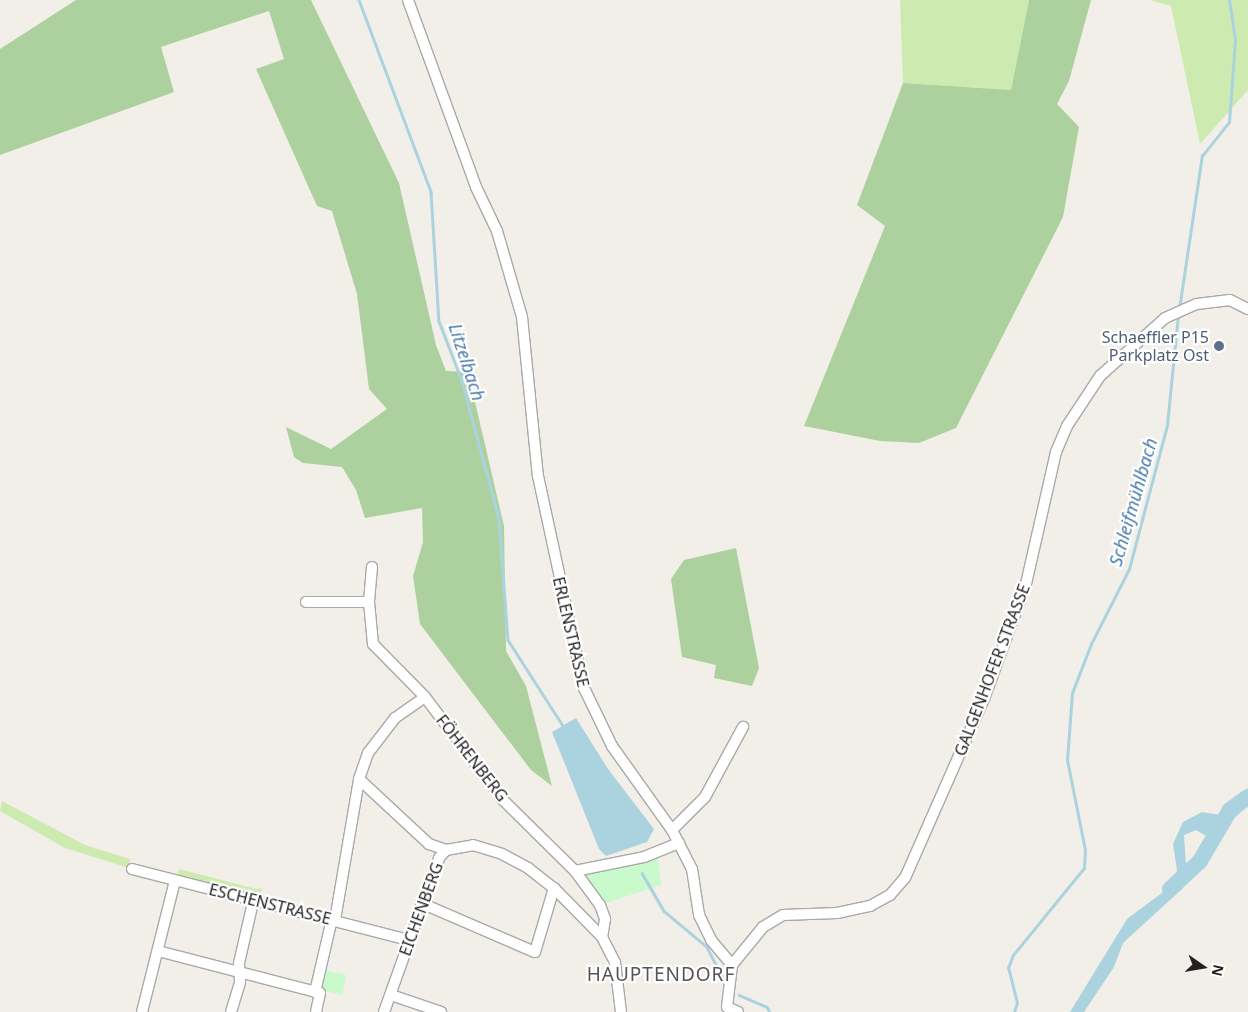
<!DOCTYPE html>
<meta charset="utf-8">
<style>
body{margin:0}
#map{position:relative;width:1248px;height:1012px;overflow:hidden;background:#f2efe9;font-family:"Noto Sans",sans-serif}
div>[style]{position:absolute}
.grass>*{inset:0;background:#cdebb0}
.forest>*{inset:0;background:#add19e}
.park>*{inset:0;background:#c8facc}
.water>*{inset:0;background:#aad3df}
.stream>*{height:2.5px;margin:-1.25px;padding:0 1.25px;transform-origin:1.25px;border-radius:1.25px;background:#aad3df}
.river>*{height:16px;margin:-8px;padding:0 8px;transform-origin:8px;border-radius:8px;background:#aad3df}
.roads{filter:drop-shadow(1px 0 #a9a9a9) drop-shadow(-1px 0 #a9a9a9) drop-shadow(0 1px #a9a9a9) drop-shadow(0 -1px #a9a9a9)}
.minor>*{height:10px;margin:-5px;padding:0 5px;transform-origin:5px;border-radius:5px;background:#fff}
.dots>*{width:14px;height:14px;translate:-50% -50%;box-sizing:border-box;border:2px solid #fff;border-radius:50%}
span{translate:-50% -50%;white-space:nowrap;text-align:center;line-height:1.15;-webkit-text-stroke:4.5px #fff;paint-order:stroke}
.service-label{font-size:16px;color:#4e5e75}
.right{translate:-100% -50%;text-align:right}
.street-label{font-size:16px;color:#222}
.water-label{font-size:18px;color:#4a7aab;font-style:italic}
.quarter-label{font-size:19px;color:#555;letter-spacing:1px}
.north{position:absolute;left:1178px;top:942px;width:50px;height:50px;-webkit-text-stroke:4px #fff;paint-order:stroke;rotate:103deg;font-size:14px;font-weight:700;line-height:20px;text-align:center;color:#222}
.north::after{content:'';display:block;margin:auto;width:18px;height:22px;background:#222;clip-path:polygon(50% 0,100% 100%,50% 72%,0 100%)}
</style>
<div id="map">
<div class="grass">
<div style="clip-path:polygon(900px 0,1029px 0,1011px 90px,903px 83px)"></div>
<div style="clip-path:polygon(1150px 0,1248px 0,1248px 90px,1200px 144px,1171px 6px)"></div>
<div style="clip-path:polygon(2px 801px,85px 845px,130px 859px,129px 868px,65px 848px,0 811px)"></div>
<div style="clip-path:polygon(179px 869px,256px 889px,262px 888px,260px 895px,177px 875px)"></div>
</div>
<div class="forest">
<div style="clip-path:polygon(76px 0,311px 0,399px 183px,436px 345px,446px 371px,468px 372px,504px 526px,506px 651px,526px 686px,552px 786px,531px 770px,420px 624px,413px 576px,423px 542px,422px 508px,365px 518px,356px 490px,342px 467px,303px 463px,294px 457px,286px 427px,331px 449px,387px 409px,369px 389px,357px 294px,332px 211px,317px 206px,256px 69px,284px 59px,269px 11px,161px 47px,174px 92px,0 155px,0 49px)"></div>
<div style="clip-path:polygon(1029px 0,1091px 0,1069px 81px,1057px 104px,1079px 127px,1063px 217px,956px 428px,919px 443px,880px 441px,804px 426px,885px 226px,857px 205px,903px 83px,1011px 90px)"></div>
<div style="clip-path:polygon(736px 548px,759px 668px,752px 686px,714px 678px,716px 665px,682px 657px,671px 579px,684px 560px)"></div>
</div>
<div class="park">
<div style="clip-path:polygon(644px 857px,658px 857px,661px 885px,600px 905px,575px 871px)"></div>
<div style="clip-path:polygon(323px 970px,346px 975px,342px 995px,318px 989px)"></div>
</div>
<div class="water">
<div style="clip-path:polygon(576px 718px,608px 769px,654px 829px,647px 842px,606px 856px,599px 849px,552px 732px)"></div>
<div style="clip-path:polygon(1248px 788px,1248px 805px,1221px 831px,1210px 838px,1196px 830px,1184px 835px,1187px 880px,1182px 889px,1123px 943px,1114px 967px,1084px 1012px,1070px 1012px,1127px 919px,1174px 884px,1177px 870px,1173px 844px,1183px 822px,1202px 812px,1220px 815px)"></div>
</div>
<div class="stream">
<div style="left:359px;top:0;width:205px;rotate:69.4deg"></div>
<div style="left:431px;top:192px;width:129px;rotate:86.5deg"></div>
<div style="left:439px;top:321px;width:64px;rotate:69deg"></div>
<div style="left:462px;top:381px;width:142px;rotate:74.9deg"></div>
<div style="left:499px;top:518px;width:122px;rotate:85.8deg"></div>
<div style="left:508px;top:640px;width:100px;rotate:57.3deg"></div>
<div style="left:1179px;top:309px;width:155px;rotate:-81.5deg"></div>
<div style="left:1202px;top:156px;width:43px;rotate:-51.5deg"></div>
<div style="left:1229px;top:122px;width:82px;rotate:-85.8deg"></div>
<div style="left:1235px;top:40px;width:40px;rotate:-98.5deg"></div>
<div style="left:642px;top:873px;width:44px;rotate:59.9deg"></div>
<div style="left:664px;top:911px;width:56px;rotate:39.9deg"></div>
<div style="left:707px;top:947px;width:36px;rotate:63deg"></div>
<div style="left:739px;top:995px;width:30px;rotate:23deg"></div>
<div style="left:767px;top:1007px;width:6px;rotate:59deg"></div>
<div style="left:1014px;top:1012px;width:9px;rotate:-72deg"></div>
<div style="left:1017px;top:1003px;width:36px;rotate:-104deg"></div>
<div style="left:1008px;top:968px;width:14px;rotate:-69deg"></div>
<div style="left:1013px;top:955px;width:112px;rotate:-50.8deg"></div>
<div style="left:1084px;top:868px;width:18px;rotate:-87deg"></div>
<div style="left:1085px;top:850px;width:92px;rotate:-101.3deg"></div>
<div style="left:1067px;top:760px;width:67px;rotate:-85.7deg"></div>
<div style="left:1072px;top:693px;width:53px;rotate:-68.8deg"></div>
<div style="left:1091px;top:644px;width:84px;rotate:-63.1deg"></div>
<div style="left:1129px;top:569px;width:149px;rotate:-75.2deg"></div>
<div style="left:1167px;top:425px;width:111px;rotate:-84.3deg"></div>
</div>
<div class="river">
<div style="left:1170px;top:889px;width:41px;rotate:-43deg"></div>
<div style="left:1200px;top:861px;width:59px;rotate:-59.5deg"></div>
<div style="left:1230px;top:810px;width:22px;rotate:-36deg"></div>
</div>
<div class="roads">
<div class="minor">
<div style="left:408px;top:0;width:199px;rotate:70deg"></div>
<div style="left:476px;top:187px;width:49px;rotate:64.5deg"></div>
<div style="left:497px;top:231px;width:90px;rotate:73.8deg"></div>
<div style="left:522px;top:317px;width:160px;rotate:84.3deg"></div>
<div style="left:538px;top:476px;width:217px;rotate:77.8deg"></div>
<div style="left:584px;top:688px;width:64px;rotate:64.2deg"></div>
<div style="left:612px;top:746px;width:103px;rotate:54.5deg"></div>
<div style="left:672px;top:830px;width:44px;rotate:62.9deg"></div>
<div style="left:692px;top:869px;width:47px;rotate:81.3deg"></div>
<div style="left:699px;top:915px;width:28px;rotate:64deg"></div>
<div style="left:711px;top:940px;width:33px;rotate:50deg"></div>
<div style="left:372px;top:567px;width:35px;rotate:95deg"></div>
<div style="left:369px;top:602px;width:42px;rotate:84.6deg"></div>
<div style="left:373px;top:644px;width:74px;rotate:45.5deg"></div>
<div style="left:425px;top:697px;width:129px;rotate:52.9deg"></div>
<div style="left:503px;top:800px;width:101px;rotate:44.6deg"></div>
<div style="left:575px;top:871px;width:42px;rotate:53.7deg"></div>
<div style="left:600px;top:905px;width:15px;rotate:70deg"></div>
<div style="left:605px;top:919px;width:18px;rotate:99deg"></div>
<div style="left:306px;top:602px;width:63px"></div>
<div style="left:425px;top:697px;width:37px;rotate:145deg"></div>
<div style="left:395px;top:718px;width:44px;rotate:127.6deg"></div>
<div style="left:368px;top:753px;width:28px;rotate:109deg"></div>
<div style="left:359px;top:779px;width:96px;rotate:42.9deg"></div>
<div style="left:429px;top:844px;width:18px;rotate:19deg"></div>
<div style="left:672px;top:830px;width:47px;rotate:-45deg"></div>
<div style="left:705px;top:797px;width:80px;rotate:-61.5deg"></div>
<div style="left:132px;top:869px;width:286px;rotate:14.4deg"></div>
<div style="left:575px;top:871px;width:70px;rotate:-11.5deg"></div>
<div style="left:644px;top:857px;width:38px;rotate:-22deg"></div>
<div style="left:421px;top:903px;width:124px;rotate:23.3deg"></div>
<div style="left:535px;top:952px;width:67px;rotate:-73.5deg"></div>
<div style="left:335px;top:920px;width:143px;rotate:-80.3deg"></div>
<div style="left:158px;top:951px;width:167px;rotate:14.5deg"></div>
<div style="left:320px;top:993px;width:19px;rotate:102deg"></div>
<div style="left:315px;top:992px;width:75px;rotate:-76.9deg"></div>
<div style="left:391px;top:995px;width:53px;rotate:18.8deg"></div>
<div style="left:727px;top:1007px;width:42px;rotate:-83.2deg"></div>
<div style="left:732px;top:965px;width:49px;rotate:-50.8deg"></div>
<div style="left:763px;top:927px;width:23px;rotate:-31deg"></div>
<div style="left:783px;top:915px;width:54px;rotate:-2.1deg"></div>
<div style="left:837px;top:913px;width:34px;rotate:-12deg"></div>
<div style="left:870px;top:906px;width:23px;rotate:-29deg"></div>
<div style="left:890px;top:895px;width:23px;rotate:-49deg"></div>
<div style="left:905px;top:878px;width:196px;rotate:-66.2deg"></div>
<div style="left:984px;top:699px;width:122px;rotate:-69.9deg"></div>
<div style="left:1026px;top:584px;width:135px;rotate:-77.2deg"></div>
<div style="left:1056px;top:452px;width:28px;rotate:-67deg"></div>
<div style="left:1067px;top:426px;width:60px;rotate:-56.6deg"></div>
<div style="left:1100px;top:376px;width:87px;rotate:-41.7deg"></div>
<div style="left:1165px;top:318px;width:22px;rotate:-24deg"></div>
<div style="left:1185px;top:309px;width:13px;rotate:-23deg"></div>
<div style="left:1197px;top:304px;width:33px;rotate:-7deg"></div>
<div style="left:1230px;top:300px;width:20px;rotate:27deg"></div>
<div style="left:727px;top:1007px;width:12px;rotate:24deg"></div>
<div style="left:142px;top:1012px;width:135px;rotate:-75.9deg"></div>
<div style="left:231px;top:1012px;width:31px;rotate:-73deg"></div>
<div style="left:240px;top:982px;width:19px;rotate:-93deg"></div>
<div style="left:239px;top:963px;width:67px;rotate:-77deg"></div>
<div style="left:384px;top:1012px;width:164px;rotate:-70.3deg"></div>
<div style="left:439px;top:858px;width:11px;rotate:-49deg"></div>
<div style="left:446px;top:850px;width:27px;rotate:-10deg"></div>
<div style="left:473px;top:845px;width:30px;rotate:17deg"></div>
<div style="left:502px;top:854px;width:30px;rotate:28deg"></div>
<div style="left:528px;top:868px;width:33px;rotate:38deg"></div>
<div style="left:554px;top:888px;width:69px;rotate:45.6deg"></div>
<div style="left:602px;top:937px;width:29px;rotate:63deg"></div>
<div style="left:615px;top:963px;width:49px;rotate:83deg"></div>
</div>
</div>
<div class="dots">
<div style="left:1219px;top:346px;background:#5c6f8a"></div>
</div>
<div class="service-label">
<span class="right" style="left:1209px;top:346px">Schaeffler P15<br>Parkplatz Ost</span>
</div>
<div class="street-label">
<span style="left:571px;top:632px;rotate:77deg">ERLENSTRASSE</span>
<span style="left:992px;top:670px;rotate:-69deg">GALGENHOFER STRASSE</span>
<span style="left:472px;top:758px;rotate:52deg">FÖHRENBERG</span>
<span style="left:270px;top:904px;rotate:14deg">ESCHENSTRASSE</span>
<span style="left:421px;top:909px;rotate:-70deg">EICHENBERG</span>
</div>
<div class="water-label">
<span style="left:467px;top:362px;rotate:72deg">Litzelbach</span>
<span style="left:1133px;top:502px;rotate:-74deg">Schleifmühlbach</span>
</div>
<div class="quarter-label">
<span style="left:661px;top:975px">HAUPTENDORF</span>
</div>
<div class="north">N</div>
</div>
